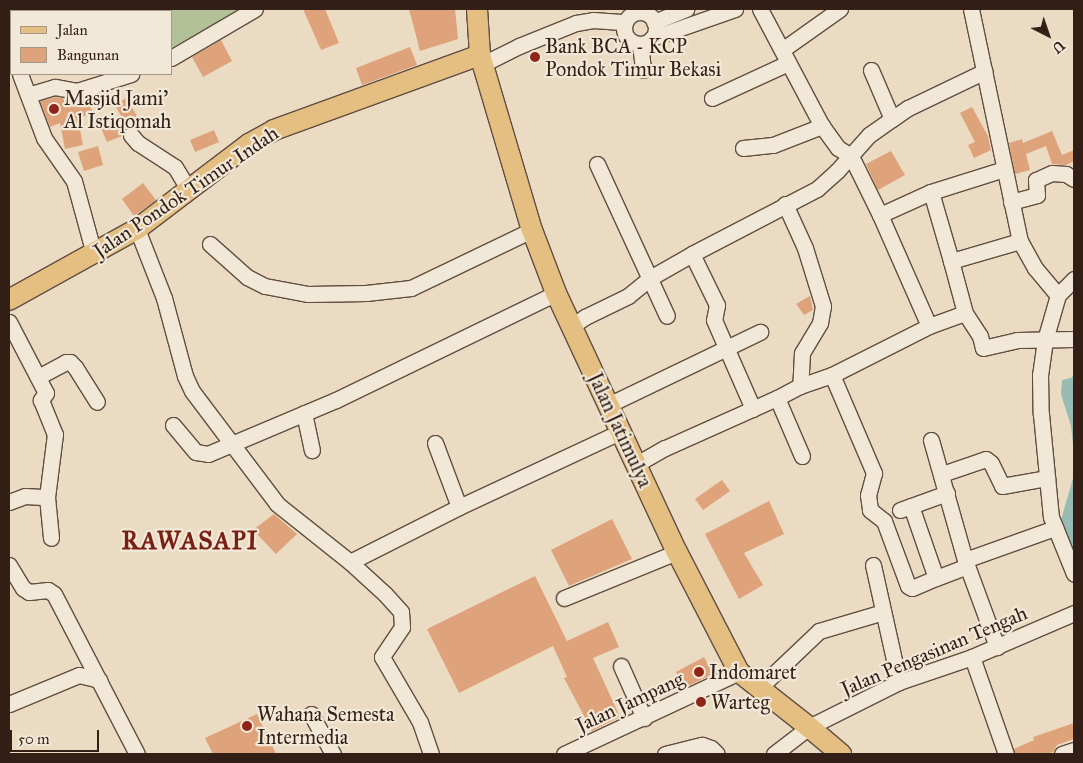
<!DOCTYPE html>
<style>
body{margin:0}
#map{position:relative;width:1083px;height:763px;overflow:hidden;background:#eadbc2;font-family:"IM FELL Great Primer",serif}
div>[style]{position:absolute}
.green>*{inset:0;background:#b2c197}
.water>*{inset:0;background:#98bbb4}
.building>*{inset:0;background:#dfa37b}
.roads{filter:drop-shadow(1px 0 #614e41) drop-shadow(-1px 0 #614e41) drop-shadow(0 1px #614e41) drop-shadow(0 -1px #614e41)}
.minor>*{height:15px;margin:-7.5px;padding:0 7.5px;transform-origin:7.5px;border-radius:7.5px;background:#f1e8d7}
.minor>.ring{margin:-7.5px;padding:0;box-sizing:content-box;background:none;border:15px solid #f1e8d7;border-radius:50%}
.major>*{height:20px;margin:-10px;padding:0 10px;transform-origin:10px;border-radius:10px;background:#e5be81}
.dots>*{width:14px;height:14px;translate:-50% -50%;box-sizing:border-box;border:2px solid #f1e8d7;border-radius:50%}
span{translate:-50% -50%;white-space:nowrap;text-align:center;line-height:1.15;-webkit-text-stroke:4.5px #f1e8d7;paint-order:stroke}
.poi-label{font-size:20px;color:#331f16}
.left{translate:0 -50%;text-align:left}
.street-label{font-size:20px;color:#331f16}
.district-label{font-size:25px;color:#7a1f14;font-weight:700;letter-spacing:1px}
.frame{position:absolute;inset:0;border:10px solid #331f16;pointer-events:none}
.legend{position:absolute;left:10px;top:10px;width:162px;height:65px;box-sizing:border-box;background:#f1e8d7;border:1px solid #a5988a;margin:0;padding:6px 9px;list-style:none;font-size:15px;color:#331f16}
.legend li{display:flex;align-items:center;gap:10px;height:25px}
.legend b{width:25px;border:1px solid #a5988a}
.north{position:absolute;left:1023px;top:10px;width:50px;height:50px;-webkit-text-stroke:4px #f1e8d7;paint-order:stroke;rotate:139deg;font-size:14px;font-weight:700;line-height:20px;text-align:center;color:#331f16}
.north::after{content:'';display:block;margin:auto;width:18px;height:22px;background:#331f16;clip-path:polygon(50% 0,100% 100%,50% 72%,0 100%)}
.scale{position:absolute;left:10px;top:730px;width:89px;height:22px;box-sizing:border-box;border:2px solid #331f16;border-top:0;padding-left:6px;font-size:15px;line-height:18px;white-space:nowrap;color:#331f16;-webkit-text-stroke:4px #f1e8d7;paint-order:stroke}
</style>
<div id="map">
<div class="green">
<div style="clip-path:polygon(142px 9px,242px 9px,171px 48px,171px 11px,138px 11px)"></div>
</div>
<div class="water">
<div style="clip-path:polygon(1074px 375px,1074px 454px,1071px 426px,1061px 394px,1062px 380px,1071px 378px)"></div>
<div style="clip-path:polygon(1074px 475px,1074px 552px,1065px 538px,1061px 520px)"></div>
</div>
<div class="building">
<div style="clip-path:polygon(303px 9px,325px 9px,339px 43px,321px 50px)"></div>
<div style="clip-path:polygon(409px 9px,455px 9px,458px 39px,420px 51px)"></div>
<div style="clip-path:polygon(221px 40px,232px 61px,203px 77px,192px 57px)"></div>
<div style="clip-path:polygon(410px 47px,417px 65px,362px 85px,356px 68px)"></div>
<div style="clip-path:polygon(56px 97px,63px 98px,67px 107px,86px 98px,93px 112px,78px 119px,83px 145px,65px 149px,60px 123px,50px 127px,40px 101px)"></div>
<div style="clip-path:polygon(126px 98px,137px 116px,125px 123px,115px 105px)"></div>
<div style="clip-path:polygon(972px 107px,988px 136px,991px 150px,974px 158px,968px 145px,975px 142px,960px 113px)"></div>
<div style="clip-path:polygon(120px 121px,123px 130px,122px 136px,107px 142px,101px 128px)"></div>
<div style="clip-path:polygon(214px 130px,219px 142px,195px 152px,190px 140px)"></div>
<div style="clip-path:polygon(1052px 131px,1062px 155px,1074px 150px,1074px 161px,1066px 165px,1052px 164px,1046px 146px,1026px 154px,1030px 170px,1015px 174px,1009px 143px,1022px 139px,1023px 143px)"></div>
<div style="clip-path:polygon(98px 146px,103px 165px,84px 171px,78px 152px)"></div>
<div style="clip-path:polygon(891px 151px,905px 175px,878px 190px,866px 164px)"></div>
<div style="clip-path:polygon(143px 183px,156px 200px,134px 216px,122px 199px)"></div>
<div style="clip-path:polygon(810px 296px,813px 310px,804px 315px,796px 304px)"></div>
<div style="clip-path:polygon(722px 480px,730px 491px,703px 510px,695px 499px)"></div>
<div style="clip-path:polygon(769px 501px,784px 534px,744px 553px,763px 585px,739px 599px,705px 534px)"></div>
<div style="clip-path:polygon(274px 514px,297px 534px,276px 554px,253px 530px)"></div>
<div style="clip-path:polygon(612px 519px,632px 559px,569px 586px,551px 550px)"></div>
<div style="clip-path:polygon(535px 576px,567px 641px,608px 622px,619px 647px,593px 658px,620px 717px,592px 731px,564px 678px,567px 677px,553px 646px,459px 693px,427px 629px)"></div>
<div style="clip-path:polygon(704px 657px,713px 674px,684px 688px,676px 672px)"></div>
<div style="clip-path:polygon(257px 714px,276px 754px,213px 754px,205px 738px)"></div>
<div style="clip-path:polygon(1074px 723px,1074px 739px,1057px 745px,1053px 752px,1046px 754px,1015px 754px,1014px 749px,1034px 740px,1033px 737px)"></div>
</div>
<div class="roads">
<div class="minor">
<div style="left:760px;top:9px;width:132px;rotate:62.1deg"></div>
<div style="left:822px;top:126px;width:27px;rotate:54deg"></div>
<div style="left:838px;top:148px;width:15px;rotate:32deg"></div>
<div style="left:851px;top:156px;width:66px;rotate:63.8deg"></div>
<div style="left:971px;top:9px;width:237px;rotate:78.1deg"></div>
<div style="left:1020px;top:241px;width:31px;rotate:61deg"></div>
<div style="left:1035px;top:268px;width:35px;rotate:50deg"></div>
<div style="left:43px;top:11px;width:5px;rotate:-22deg"></div>
<div class="ring" style="left:624px;top:12px;width:17px;height:17px"></div>
<div style="left:654px;top:22px;width:35px;rotate:-22deg"></div>
<div style="left:9px;top:30px;width:2px;rotate:-27deg"></div>
<div style="left:652px;top:38px;width:88px;rotate:-19.3deg"></div>
<div style="left:640px;top:44px;width:26px;rotate:83deg"></div>
<div style="left:9px;top:46px;width:7px;rotate:74deg"></div>
<div style="left:782px;top:50px;width:71px;rotate:-35.3deg"></div>
<div style="left:171px;top:58px;width:97px;rotate:-30.3deg"></div>
<div style="left:483px;top:64px;width:40px;rotate:-26.6deg"></div>
<div style="left:519px;top:46px;width:61px;rotate:-22deg"></div>
<div style="left:576px;top:23px;width:17px;rotate:-10deg"></div>
<div style="left:593px;top:20px;width:32px;rotate:4deg"></div>
<div style="left:871px;top:70px;width:53px;rotate:66.8deg"></div>
<div style="left:20px;top:74px;width:68px;rotate:69.4deg"></div>
<div style="left:44px;top:138px;width:52px;rotate:55.1deg"></div>
<div style="left:74px;top:181px;width:76px;rotate:74.7deg"></div>
<div style="left:28px;top:95px;width:28px;rotate:-17deg"></div>
<div style="left:55px;top:87px;width:22px;rotate:10deg"></div>
<div style="left:77px;top:91px;width:57px;rotate:-17.5deg"></div>
<div style="left:712px;top:98px;width:84px;rotate:-24.7deg"></div>
<div style="left:131px;top:135px;width:11px;rotate:49deg"></div>
<div style="left:138px;top:143px;width:44px;rotate:33deg"></div>
<div style="left:175px;top:167px;width:27px;rotate:59deg"></div>
<div style="left:743px;top:148px;width:30px;rotate:-6deg"></div>
<div style="left:773px;top:145px;width:53px;rotate:-21.2deg"></div>
<div style="left:597px;top:164px;width:167px;rotate:65.3deg"></div>
<div style="left:931px;top:192px;width:72px;rotate:73.8deg"></div>
<div style="left:1011px;top:202px;width:27px;rotate:-15deg"></div>
<div style="left:1037px;top:195px;width:15px;rotate:-94deg"></div>
<div style="left:1036px;top:180px;width:17px;rotate:-24deg"></div>
<div style="left:1052px;top:173px;width:14px;rotate:4deg"></div>
<div style="left:1066px;top:174px;width:9px;rotate:32deg"></div>
<div style="left:785px;top:204px;width:48px;rotate:65.6deg"></div>
<div style="left:805px;top:248px;width:61px;rotate:72.8deg"></div>
<div style="left:823px;top:306px;width:17px;rotate:100deg"></div>
<div style="left:820px;top:323px;width:35px;rotate:121deg"></div>
<div style="left:802px;top:353px;width:33px;rotate:93deg"></div>
<div style="left:137px;top:229px;width:74px;rotate:68.6deg"></div>
<div style="left:164px;top:298px;width:81px;rotate:74.9deg"></div>
<div style="left:185px;top:376px;width:17px;rotate:65deg"></div>
<div style="left:192px;top:391px;width:141px;rotate:53deg"></div>
<div style="left:277px;top:504px;width:93px;rotate:38.5deg"></div>
<div style="left:350px;top:562px;width:122px;rotate:-26.8deg"></div>
<div style="left:459px;top:507px;width:178px;rotate:-25deg"></div>
<div style="left:1020px;top:241px;width:72px;rotate:163.8deg"></div>
<div style="left:951px;top:261px;width:54px;rotate:74.9deg"></div>
<div style="left:965px;top:313px;width:27px;rotate:57deg"></div>
<div style="left:980px;top:336px;width:12px;rotate:76deg"></div>
<div style="left:983px;top:348px;width:35px;rotate:-13deg"></div>
<div style="left:1017px;top:340px;width:57px;rotate:-1deg"></div>
<div style="left:210px;top:244px;width:50px;rotate:41.7deg"></div>
<div style="left:247px;top:277px;width:20px;rotate:27deg"></div>
<div style="left:265px;top:286px;width:44px;rotate:10.5deg"></div>
<div style="left:308px;top:294px;width:58px;rotate:-1deg"></div>
<div style="left:366px;top:293px;width:45px;rotate:-6.3deg"></div>
<div style="left:411px;top:288px;width:134px;rotate:-25.6deg"></div>
<div style="left:692px;top:254px;width:57px;rotate:63.9deg"></div>
<div style="left:717px;top:305px;width:15px;rotate:101deg"></div>
<div style="left:714px;top:320px;width:97px;rotate:66.3deg"></div>
<div style="left:1074px;top:279px;width:23px;rotate:135deg"></div>
<div style="left:1058px;top:295px;width:47px;rotate:106.1deg"></div>
<div style="left:1045px;top:340px;width:35px;rotate:98deg"></div>
<div style="left:1040px;top:375px;width:39px;rotate:89deg"></div>
<div style="left:1041px;top:414px;width:103px;rotate:84.5deg"></div>
<div style="left:1051px;top:517px;width:61px;rotate:68deg"></div>
<div style="left:9px;top:322px;width:80px;rotate:62.5deg"></div>
<div style="left:46px;top:393px;width:9px;rotate:126deg"></div>
<div style="left:41px;top:400px;width:37px;rotate:68deg"></div>
<div style="left:55px;top:434px;width:64px;rotate:97.2deg"></div>
<div style="left:47px;top:497px;width:41px;rotate:84.4deg"></div>
<div style="left:572px;top:326px;width:16px;rotate:-35deg"></div>
<div style="left:585px;top:317px;width:48px;rotate:-26deg"></div>
<div style="left:628px;top:296px;width:28px;rotate:-39deg"></div>
<div style="left:650px;top:278px;width:48px;rotate:-29.7deg"></div>
<div style="left:692px;top:254px;width:141px;rotate:-27.5deg"></div>
<div style="left:817px;top:189px;width:27px;rotate:-42deg"></div>
<div style="left:837px;top:171px;width:48px;rotate:-48.4deg"></div>
<div style="left:869px;top:135px;width:28px;rotate:-35deg"></div>
<div style="left:892px;top:119px;width:19px;rotate:-35deg"></div>
<div style="left:908px;top:108px;width:85px;rotate:-25.7deg"></div>
<div style="left:929px;top:326px;width:121px;rotate:-113.8deg"></div>
<div style="left:880px;top:215px;width:56px;rotate:-24.3deg"></div>
<div style="left:931px;top:192px;width:77px;rotate:-17.5deg"></div>
<div style="left:832px;top:375px;width:107px;rotate:66.8deg"></div>
<div style="left:874px;top:473px;width:23px;rotate:105deg"></div>
<div style="left:868px;top:495px;width:15px;rotate:82deg"></div>
<div style="left:870px;top:510px;width:18px;rotate:38deg"></div>
<div style="left:884px;top:521px;width:69px;rotate:69.7deg"></div>
<div style="left:908px;top:586px;width:4px;rotate:27deg"></div>
<div style="left:912px;top:588px;width:26px;rotate:-23deg"></div>
<div style="left:38px;top:377px;width:32px;rotate:-28deg"></div>
<div style="left:66px;top:362px;width:4px"></div>
<div style="left:70px;top:362px;width:7px;rotate:45deg"></div>
<div style="left:75px;top:367px;width:41px;rotate:57.8deg"></div>
<div style="left:608px;top:405px;width:169px;rotate:-25.7deg"></div>
<div style="left:304px;top:413px;width:38px;rotate:78deg"></div>
<div style="left:173px;top:425px;width:35px;rotate:50deg"></div>
<div style="left:196px;top:452px;width:12px;rotate:9deg"></div>
<div style="left:208px;top:454px;width:139px;rotate:-22.9deg"></div>
<div style="left:336px;top:400px;width:245px;rotate:-25.9deg"></div>
<div style="left:931px;top:440px;width:125px;rotate:74.2deg"></div>
<div style="left:965px;top:560px;width:93px;rotate:69.8deg"></div>
<div style="left:435px;top:443px;width:68px;rotate:69.4deg"></div>
<div style="left:802px;top:456px;width:63px;rotate:-113.3deg"></div>
<div style="left:777px;top:398px;width:26px;rotate:-28deg"></div>
<div style="left:800px;top:386px;width:34px;rotate:-19deg"></div>
<div style="left:832px;top:375px;width:109px;rotate:-26.8deg"></div>
<div style="left:929px;top:326px;width:38px;rotate:-20deg"></div>
<div style="left:635px;top:465px;width:34px;rotate:-30deg"></div>
<div style="left:665px;top:448px;width:123px;rotate:-24.1deg"></div>
<div style="left:942px;top:474px;width:46px;rotate:-18.8deg"></div>
<div style="left:986px;top:459px;width:6px;rotate:39deg"></div>
<div style="left:991px;top:463px;width:25px;rotate:64deg"></div>
<div style="left:1002px;top:486px;width:46px;rotate:-10.1deg"></div>
<div style="left:9px;top:502px;width:17px;rotate:-21deg"></div>
<div style="left:25px;top:496px;width:22px;rotate:3deg"></div>
<div style="left:911px;top:506px;width:76px;rotate:70.9deg"></div>
<div style="left:936px;top:578px;width:33px;rotate:-21deg"></div>
<div style="left:900px;top:510px;width:50px;rotate:-19.9deg"></div>
<div style="left:965px;top:560px;width:96px;rotate:-19.6deg"></div>
<div style="left:350px;top:562px;width:47px;rotate:42.4deg"></div>
<div style="left:385px;top:594px;width:24px;rotate:48deg"></div>
<div style="left:401px;top:612px;width:15px;rotate:86deg"></div>
<div style="left:402px;top:627px;width:36px;rotate:124deg"></div>
<div style="left:382px;top:657px;width:75px;rotate:59.7deg"></div>
<div style="left:420px;top:722px;width:34px;rotate:71deg"></div>
<div style="left:9px;top:565px;width:27px;rotate:59deg"></div>
<div style="left:23px;top:588px;width:7px;rotate:34deg"></div>
<div style="left:29px;top:592px;width:19px;rotate:-6deg"></div>
<div style="left:48px;top:590px;width:7px;rotate:34deg"></div>
<div style="left:54px;top:594px;width:180px;rotate:62.6deg"></div>
<div style="left:873px;top:565px;width:120px;rotate:77.5deg"></div>
<div style="left:564px;top:598px;width:122px;rotate:-22.2deg"></div>
<div style="left:972px;top:657px;width:103px;rotate:70.7deg"></div>
<div style="left:621px;top:666px;width:57px;rotate:66.1deg"></div>
<div style="left:758px;top:689px;width:84px;rotate:-43.6deg"></div>
<div style="left:819px;top:631px;width:67px;rotate:-16.5deg"></div>
<div style="left:9px;top:704px;width:76px;rotate:-22.5deg"></div>
<div style="left:79px;top:675px;width:21px;rotate:14deg"></div>
<div style="left:311px;top:714px;width:46px;rotate:61.2deg"></div>
<div style="left:564px;top:754px;width:193px;rotate:-25.1deg"></div>
<div style="left:665px;top:754px;width:38px;rotate:-14deg"></div>
<div style="left:702px;top:745px;width:9px;rotate:18deg"></div>
<div style="left:711px;top:748px;width:8px;rotate:45deg"></div>
<div style="left:774px;top:754px;width:44px;rotate:-37.6deg"></div>
<div style="left:809px;top:727px;width:101px;rotate:-26.6deg"></div>
<div style="left:899px;top:682px;width:77px;rotate:-18.9deg"></div>
<div style="left:972px;top:657px;width:111px;rotate:-23.3deg"></div>
<div style="left:1062px;top:754px;width:13px;rotate:-18deg"></div>
</div>
<div class="major">
<div style="left:477px;top:9px;width:46px;rotate:86.3deg"></div>
<div style="left:480px;top:55px;width:183px;rotate:73.5deg"></div>
<div style="left:532px;top:230px;width:67px;rotate:69.1deg"></div>
<div style="left:556px;top:293px;width:286px;rotate:65deg"></div>
<div style="left:677px;top:552px;width:135px;rotate:62.7deg"></div>
<div style="left:739px;top:672px;width:89px;rotate:38.2deg"></div>
<div style="left:809px;top:727px;width:42px;rotate:40.2deg"></div>
<div style="left:9px;top:300px;width:146px;rotate:-29deg"></div>
<div style="left:137px;top:229px;width:141px;rotate:-37.2deg"></div>
<div style="left:249px;top:144px;width:29px;rotate:-29deg"></div>
<div style="left:274px;top:130px;width:219px;rotate:-20deg"></div>
</div>
</div>
<div class="dots">
<div style="left:535px;top:57px;background:#8f2418"></div>
<div style="left:54px;top:109px;background:#8f2418"></div>
<div style="left:699px;top:672px;background:#8f2418"></div>
<div style="left:701px;top:702px;background:#8f2418"></div>
<div style="left:247px;top:726px;background:#8f2418"></div>
</div>
<div class="poi-label">
<span class="left" style="left:545px;top:58px">Bank BCA - KCP<br>Pondok Timur Bekasi</span>
<span class="left" style="left:64px;top:110px">Masjid Jami'<br>Al Istiqomah</span>
<span class="left" style="left:709px;top:672px">Indomaret</span>
<span class="left" style="left:711px;top:702px">Warteg</span>
<span class="left" style="left:257px;top:726px">Wahana Semesta<br>Intermedia</span>
</div>
<div class="street-label">
<span style="left:186px;top:192px;rotate:-34deg">Jalan Pondok Timur Indah</span>
<span style="left:620px;top:430px;rotate:65deg">Jalan Jatimulya</span>
<span style="left:934px;top:651px;rotate:-23deg">Jalan Pengasinan Tengah</span>
<span style="left:630px;top:702px;rotate:-25deg">Jalan Jampang</span>
</div>
<div class="district-label">
<span style="left:190px;top:541px">RAWASAPI</span>
</div>
<div class="frame"></div>
<ul class="legend">
<li><b style="height:6px;background:#e5be81"></b>Jalan</li>
<li><b style="height:14px;background:#dfa37b"></b>Bangunan</li>
</ul>
<div class="north">U</div>
<div class="scale">50 m</div>
</div>
